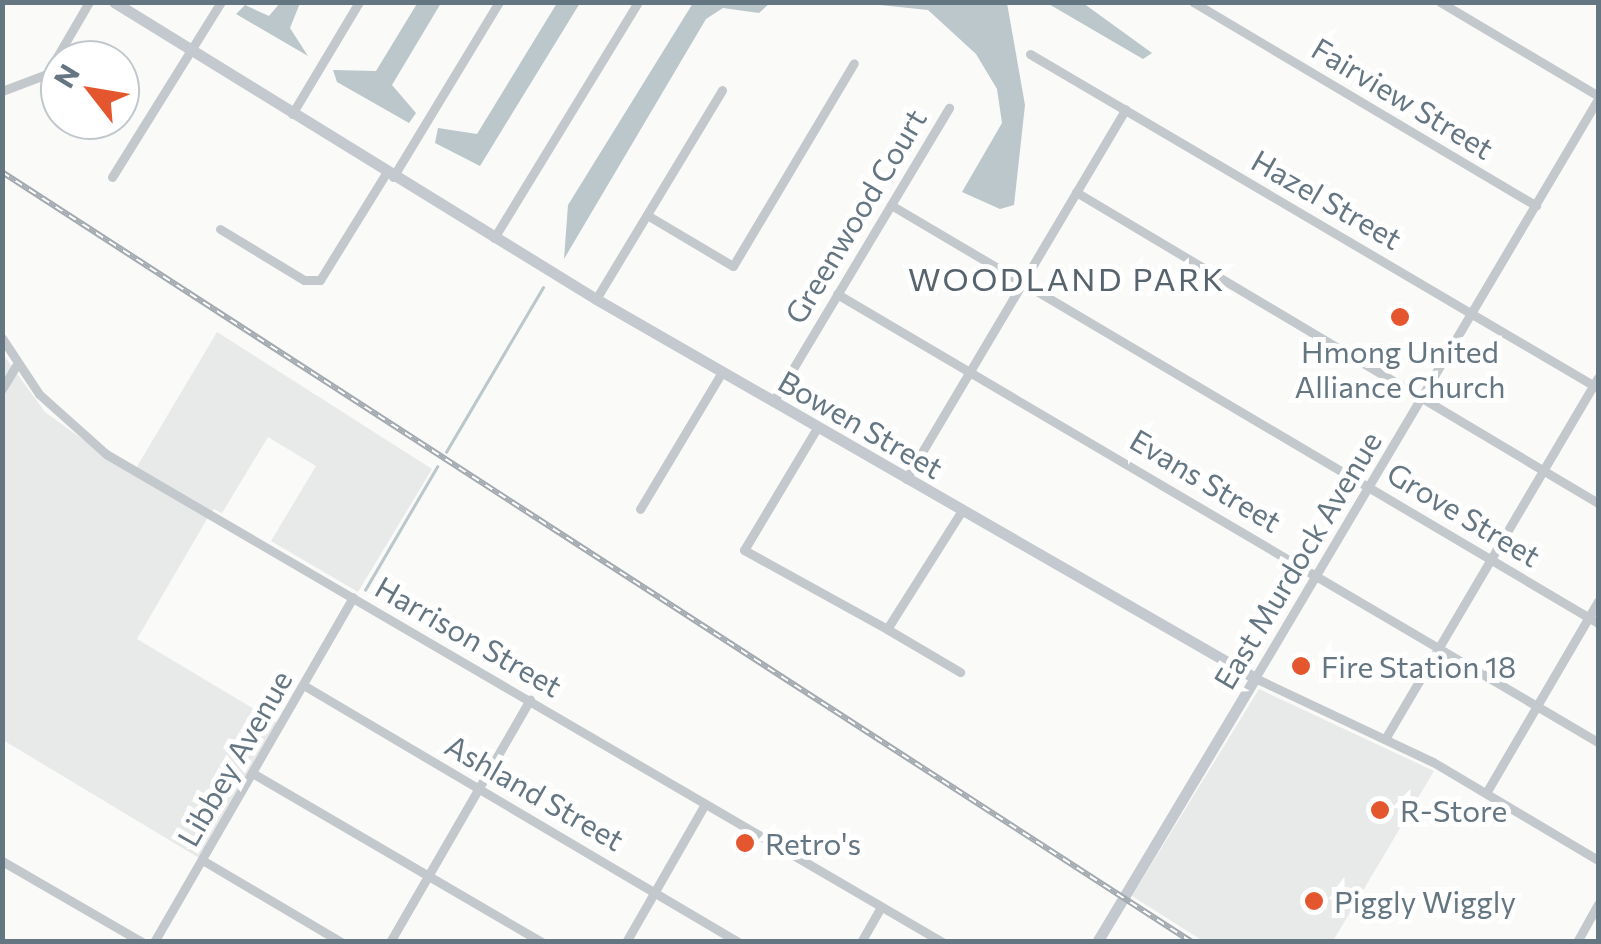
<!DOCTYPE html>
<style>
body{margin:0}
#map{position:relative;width:1601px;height:944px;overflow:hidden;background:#fafaf8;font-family:Commissioner,sans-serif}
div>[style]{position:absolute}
.built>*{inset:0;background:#e8e9e9}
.water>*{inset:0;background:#bbc7cb}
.stream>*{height:2.5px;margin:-1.25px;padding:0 1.25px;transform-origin:1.25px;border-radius:1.25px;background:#bbc7cb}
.minor>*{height:9px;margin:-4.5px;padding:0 4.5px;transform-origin:4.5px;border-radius:4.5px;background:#c3c8cc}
.major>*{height:11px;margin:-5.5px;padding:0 5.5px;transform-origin:5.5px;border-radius:5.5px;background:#c3c9ce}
.rail>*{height:6px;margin-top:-3px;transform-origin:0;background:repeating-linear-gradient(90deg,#fff 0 8px,#a2aab0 0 16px);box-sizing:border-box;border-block:2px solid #a2aab0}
.dots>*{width:28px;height:28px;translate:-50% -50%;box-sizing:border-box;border:5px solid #fff;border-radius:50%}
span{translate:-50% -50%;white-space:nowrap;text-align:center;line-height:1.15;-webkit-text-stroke:10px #fff;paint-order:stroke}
.street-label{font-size:30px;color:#657683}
.poi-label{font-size:30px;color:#657683}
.left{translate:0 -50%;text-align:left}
.neighbourhood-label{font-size:32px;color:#57646e;letter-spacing:2.5px}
.frame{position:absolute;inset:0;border:5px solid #657683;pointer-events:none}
.north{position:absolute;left:40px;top:40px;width:100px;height:100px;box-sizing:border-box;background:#fff;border:2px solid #c1c8cd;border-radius:50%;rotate:301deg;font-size:28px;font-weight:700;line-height:40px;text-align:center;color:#657683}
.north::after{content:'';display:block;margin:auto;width:35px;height:45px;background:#e4572e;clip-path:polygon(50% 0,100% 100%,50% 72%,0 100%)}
</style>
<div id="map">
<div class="built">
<div style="clip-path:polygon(217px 332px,432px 469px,358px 592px,271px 541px,316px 466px,268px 437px,222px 513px,214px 509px,207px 519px,137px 639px,279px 724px,199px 858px,3px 740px,2px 353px,45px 412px,132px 475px)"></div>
<div style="clip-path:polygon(1259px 689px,1434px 771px,1333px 941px,1203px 941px,1132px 896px)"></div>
</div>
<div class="water">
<div style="clip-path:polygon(418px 2px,441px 3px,392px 85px,416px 113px,409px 123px,337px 82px,333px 70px,376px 71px)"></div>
<div style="clip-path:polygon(280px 3px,300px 3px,290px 28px,308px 56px,236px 14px,245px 5px,269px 16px)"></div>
<div style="clip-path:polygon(557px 3px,580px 3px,480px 166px,435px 143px,438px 128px,477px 134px)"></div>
<div style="clip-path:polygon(693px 3px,770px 3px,759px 13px,723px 8px,706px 19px,564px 259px,568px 205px)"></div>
<div style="clip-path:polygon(861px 3px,1007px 3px,1025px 105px,1014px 205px,1000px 209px,962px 192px,1002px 123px,997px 89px,976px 54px,928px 10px)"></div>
<div style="clip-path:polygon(1047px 3px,1083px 3px,1152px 53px,1143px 59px)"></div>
</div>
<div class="stream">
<div style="left:446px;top:452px;width:191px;rotate:-59.5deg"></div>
<div style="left:365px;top:590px;width:143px;rotate:-59.7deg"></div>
</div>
<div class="minor">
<div style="left:1193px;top:2px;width:399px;rotate:30.7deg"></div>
<div style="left:1440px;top:2px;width:184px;rotate:30.7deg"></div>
<div style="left:1030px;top:54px;width:659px;rotate:30.46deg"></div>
<div style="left:2px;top:91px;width:48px;rotate:-20.7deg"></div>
<div style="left:47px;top:74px;width:83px;rotate:-59.7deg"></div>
<div style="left:1598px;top:99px;width:673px;rotate:120.64deg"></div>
<div style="left:1255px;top:678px;width:197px;rotate:25.3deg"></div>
<div style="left:1433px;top:762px;width:192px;rotate:30.7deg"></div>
<div style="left:292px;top:114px;width:131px;rotate:-59.1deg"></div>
<div style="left:112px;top:177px;width:206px;rotate:-58.1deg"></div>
<div style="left:393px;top:177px;width:205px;rotate:-58.8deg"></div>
<div style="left:1076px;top:192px;width:608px;rotate:30.79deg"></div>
<div style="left:891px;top:205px;width:821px;rotate:30.59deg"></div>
<div style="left:647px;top:215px;width:100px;rotate:30.7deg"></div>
<div style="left:733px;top:266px;width:236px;rotate:-59.2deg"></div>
<div style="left:220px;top:229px;width:98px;rotate:31.3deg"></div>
<div style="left:304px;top:280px;width:16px"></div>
<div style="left:320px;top:280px;width:126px;rotate:-58.3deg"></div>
<div style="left:494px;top:238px;width:274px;rotate:-58.6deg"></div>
<div style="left:837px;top:294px;width:883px;rotate:30.49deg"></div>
<div style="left:596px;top:299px;width:244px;rotate:-58.9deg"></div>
<div style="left:2px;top:338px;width:67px;rotate:56.5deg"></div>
<div style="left:39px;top:394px;width:90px;rotate:41.8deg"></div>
<div style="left:106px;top:454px;width:968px;rotate:30.27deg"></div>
<div style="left:2px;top:389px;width:29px;rotate:-59deg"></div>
<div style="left:773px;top:402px;width:343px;rotate:-59.1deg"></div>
<div style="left:817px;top:428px;width:142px;rotate:120.9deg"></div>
<div style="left:744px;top:550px;width:163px;rotate:28.9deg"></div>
<div style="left:887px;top:629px;width:138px;rotate:-57.7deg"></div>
<div style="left:906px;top:479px;width:430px;rotate:-59.3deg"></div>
<div style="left:640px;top:509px;width:160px;rotate:-59.1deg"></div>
<div style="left:887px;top:629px;width:85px;rotate:30.5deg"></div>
<div style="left:305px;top:686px;width:503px;rotate:30.59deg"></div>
<div style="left:1385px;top:739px;width:419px;rotate:-59.5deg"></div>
<div style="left:254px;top:774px;width:333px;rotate:30.3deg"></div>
<div style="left:1486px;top:793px;width:222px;rotate:-59.7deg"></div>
<div style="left:2px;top:861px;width:162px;rotate:30.1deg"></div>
<div style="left:204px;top:861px;width:159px;rotate:30.6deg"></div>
<div style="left:154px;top:942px;width:398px;rotate:-60deg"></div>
<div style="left:390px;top:942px;width:280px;rotate:-60deg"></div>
<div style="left:626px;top:942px;width:159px;rotate:-60.2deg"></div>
<div style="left:861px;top:942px;width:40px;rotate:-60.3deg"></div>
<div style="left:1577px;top:942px;width:43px;rotate:-61.1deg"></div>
</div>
<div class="major">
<div style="left:114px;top:2px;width:566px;rotate:31.64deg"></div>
<div style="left:596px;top:299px;width:760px;rotate:29.9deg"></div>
<div style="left:1255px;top:678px;width:308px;rotate:120.9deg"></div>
</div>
<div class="rail">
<div style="left:2px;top:172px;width:1417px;rotate:32.91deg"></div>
</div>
<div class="dots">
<div style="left:1400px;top:317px;background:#e4572e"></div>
<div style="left:1301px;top:666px;background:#e4572e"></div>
<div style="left:1380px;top:810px;background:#e4572e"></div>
<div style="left:745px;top:843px;background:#e4572e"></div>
<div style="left:1314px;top:901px;background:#e4572e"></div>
</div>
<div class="street-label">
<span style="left:1403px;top:98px;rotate:31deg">Fairview Street</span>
<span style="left:1327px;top:199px;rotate:30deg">Hazel Street</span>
<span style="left:855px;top:216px;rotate:-59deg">Greenwood Court</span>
<span style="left:861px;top:424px;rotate:30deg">Bowen Street</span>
<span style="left:1206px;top:480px;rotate:31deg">Evans Street</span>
<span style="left:1464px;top:514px;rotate:31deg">Grove Street</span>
<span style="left:1297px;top:560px;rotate:-59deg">East Murdock Avenue</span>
<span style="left:469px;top:636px;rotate:30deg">Harrison Street</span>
<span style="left:234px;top:758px;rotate:-60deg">Libbey Avenue</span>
<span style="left:535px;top:792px;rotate:30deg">Ashland Street</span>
</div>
<div class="poi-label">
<span style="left:1400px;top:368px">Hmong United<br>Alliance Church</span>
<span class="left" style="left:1321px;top:666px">Fire Station 18</span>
<span class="left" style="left:1400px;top:810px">R-Store</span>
<span class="left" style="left:765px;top:843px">Retro's</span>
<span class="left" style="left:1334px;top:901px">Piggly Wiggly</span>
</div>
<div class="neighbourhood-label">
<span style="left:1067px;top:278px">WOODLAND PARK</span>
</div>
<div class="frame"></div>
<div class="north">N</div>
</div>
